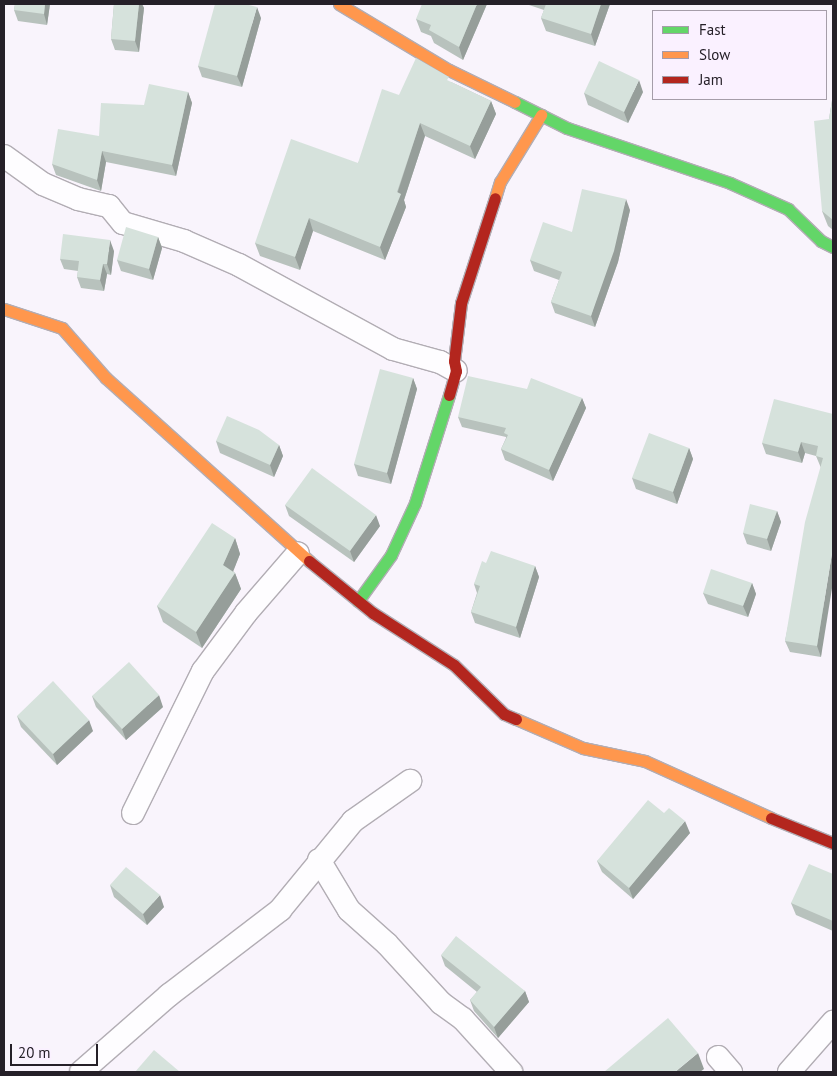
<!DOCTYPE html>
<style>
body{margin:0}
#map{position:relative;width:837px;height:1076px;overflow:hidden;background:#f9f4fc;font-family:"PT Sans",sans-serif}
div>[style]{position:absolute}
.roads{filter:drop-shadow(1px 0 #b2adb4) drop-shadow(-1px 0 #b2adb4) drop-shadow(0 1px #b2adb4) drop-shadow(0 -1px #b2adb4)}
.street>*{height:22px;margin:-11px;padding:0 11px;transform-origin:11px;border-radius:11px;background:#fefdff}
.fast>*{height:11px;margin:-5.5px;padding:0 5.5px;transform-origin:5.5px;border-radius:5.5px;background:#63d668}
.slow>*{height:11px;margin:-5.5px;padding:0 5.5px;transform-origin:5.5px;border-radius:5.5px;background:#ff974d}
.jam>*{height:11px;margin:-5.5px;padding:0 5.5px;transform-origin:5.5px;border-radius:5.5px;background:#b3261e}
.wall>*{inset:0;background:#b8c2bd}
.shaded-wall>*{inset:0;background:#969e9a}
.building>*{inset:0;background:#d6e2dc}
span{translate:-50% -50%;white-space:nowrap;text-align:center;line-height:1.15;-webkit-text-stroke:4px #faf1ff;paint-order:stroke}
.frame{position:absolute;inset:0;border:5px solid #252028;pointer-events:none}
.legend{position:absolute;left:652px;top:10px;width:175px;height:90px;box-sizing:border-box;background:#faf1ff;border:1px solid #a59da9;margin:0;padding:6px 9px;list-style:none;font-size:15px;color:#252028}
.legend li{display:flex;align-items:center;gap:10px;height:25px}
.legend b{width:25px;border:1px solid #a59da9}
.scale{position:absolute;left:10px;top:1044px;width:88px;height:22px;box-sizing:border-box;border:2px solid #252028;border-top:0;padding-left:6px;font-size:15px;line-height:18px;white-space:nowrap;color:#252028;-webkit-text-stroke:4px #faf1ff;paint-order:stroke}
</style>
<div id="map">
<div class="roads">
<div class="street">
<div style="left:4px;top:156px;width:48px;rotate:35.7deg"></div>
<div style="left:43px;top:184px;width:38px;rotate:23deg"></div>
<div style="left:78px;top:199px;width:32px;rotate:13deg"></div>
<div style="left:109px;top:206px;width:22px;rotate:51deg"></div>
<div style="left:123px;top:223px;width:64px;rotate:16.4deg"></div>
<div style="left:184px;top:241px;width:60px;rotate:23.6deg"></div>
<div style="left:239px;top:265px;width:175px;rotate:28.6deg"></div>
<div style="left:393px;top:349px;width:49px;rotate:15.5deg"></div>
<div style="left:440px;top:362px;width:18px;rotate:29deg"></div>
<div style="left:133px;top:813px;width:158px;rotate:-63.8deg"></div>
<div style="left:203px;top:671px;width:72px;rotate:-53.4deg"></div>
<div style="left:246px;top:613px;width:79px;rotate:-49.1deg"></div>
<div style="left:319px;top:860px;width:58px;rotate:59deg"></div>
<div style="left:349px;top:910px;width:51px;rotate:41.8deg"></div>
<div style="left:387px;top:944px;width:80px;rotate:47.5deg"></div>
<div style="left:441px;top:1003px;width:27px;rotate:36deg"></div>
<div style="left:463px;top:1019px;width:72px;rotate:47.8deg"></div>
<div style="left:718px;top:1057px;width:20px;rotate:49deg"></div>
<div style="left:81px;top:1072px;width:117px;rotate:-41.2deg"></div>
<div style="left:169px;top:995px;width:140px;rotate:-37.4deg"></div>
<div style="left:280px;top:910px;width:115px;rotate:-50.6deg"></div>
<div style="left:353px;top:821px;width:70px;rotate:-35.1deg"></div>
<div style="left:789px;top:1072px;width:67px;rotate:-48.7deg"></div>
</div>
<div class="fast">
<div style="left:515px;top:102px;width:58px;rotate:26.6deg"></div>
<div style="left:567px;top:128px;width:172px;rotate:18.6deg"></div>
<div style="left:730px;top:183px;width:64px;rotate:24.1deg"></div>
<div style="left:788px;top:209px;width:46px;rotate:44.1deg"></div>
<div style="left:821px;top:241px;width:13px;rotate:27deg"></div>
<div style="left:358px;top:601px;width:57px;rotate:-54.3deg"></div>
<div style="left:391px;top:555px;width:57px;rotate:-65.2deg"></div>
<div style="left:415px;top:503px;width:113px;rotate:-72.5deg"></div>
</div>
<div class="slow">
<div style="left:339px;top:4px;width:128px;rotate:31deg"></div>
<div style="left:449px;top:70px;width:73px;rotate:25.9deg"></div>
<div style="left:495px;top:198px;width:17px;rotate:-73deg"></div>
<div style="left:500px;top:182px;width:79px;rotate:-58.5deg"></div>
<div style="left:4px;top:309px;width:61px;rotate:18.1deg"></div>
<div style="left:62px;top:328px;width:67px;rotate:48.7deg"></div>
<div style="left:106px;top:378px;width:273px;rotate:42deg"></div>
<div style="left:516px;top:719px;width:73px;rotate:23.4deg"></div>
<div style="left:583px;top:748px;width:63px;rotate:11.8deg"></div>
<div style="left:645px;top:761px;width:138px;rotate:24.3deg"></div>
</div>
<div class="jam">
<div style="left:449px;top:395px;width:25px;rotate:-74deg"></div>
<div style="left:456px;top:371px;width:10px;rotate:-101deg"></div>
<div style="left:454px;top:361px;width:58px;rotate:-83.1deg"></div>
<div style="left:461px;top:303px;width:110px;rotate:-72.1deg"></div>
<div style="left:309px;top:561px;width:82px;rotate:39.1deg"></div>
<div style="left:373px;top:613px;width:96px;rotate:32.7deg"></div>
<div style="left:454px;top:665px;width:70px;rotate:44.4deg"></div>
<div style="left:504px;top:714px;width:13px;rotate:23deg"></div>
<div style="left:771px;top:818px;width:67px;rotate:22deg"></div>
</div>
</div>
<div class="wall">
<div style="clip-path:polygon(15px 4px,50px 4px,47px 25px,18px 21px,14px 10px)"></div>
<div style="clip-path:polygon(114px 4px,142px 4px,144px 8px,139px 52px,115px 50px,111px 39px)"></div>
<div style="clip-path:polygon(487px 4px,463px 60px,434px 43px,431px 36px,421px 32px,416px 19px)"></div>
<div style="clip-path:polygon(526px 4px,610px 4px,595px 46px,546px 31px,541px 18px,544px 10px)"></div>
<div style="clip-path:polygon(261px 18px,242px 87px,202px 77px,198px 66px)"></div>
<div style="clip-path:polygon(451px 82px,491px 101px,496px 114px,475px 159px,425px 136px,404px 200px,406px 207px,385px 260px,313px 231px,300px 270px,260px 256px,255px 243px,358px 163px,399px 95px)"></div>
<div style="clip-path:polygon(188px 92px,192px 103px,176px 176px,106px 162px,101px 191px,56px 175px,52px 164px,99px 136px,144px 105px)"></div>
<div style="clip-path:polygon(643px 92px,628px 123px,588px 105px,584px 93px)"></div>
<div style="clip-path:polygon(833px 94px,833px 230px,828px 226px,822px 211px,829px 119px)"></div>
<div style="clip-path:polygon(630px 210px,618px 262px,595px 327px,555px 313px,551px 302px,559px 280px,534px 271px,530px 260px,572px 232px)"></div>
<div style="clip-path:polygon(158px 237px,162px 248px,153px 280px,121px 271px,117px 260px)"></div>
<div style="clip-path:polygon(114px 251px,111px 275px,107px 274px,104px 291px,81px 288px,77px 277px,78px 271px,64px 269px,60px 259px)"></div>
<div style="clip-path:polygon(413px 378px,417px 389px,391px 484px,358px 476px,354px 464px)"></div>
<div style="clip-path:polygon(527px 389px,582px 398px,586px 408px,553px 481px,505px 460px,501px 449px,506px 438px,506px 437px,462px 427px,458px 417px)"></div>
<div style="clip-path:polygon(833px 414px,821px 657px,790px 652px,785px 641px,821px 468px,816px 456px,805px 453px,802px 463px,766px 454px,762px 443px)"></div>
<div style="clip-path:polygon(216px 441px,279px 445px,283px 456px,274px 477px,220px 453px)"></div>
<div style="clip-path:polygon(689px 448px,693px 459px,677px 504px,636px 489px,632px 478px)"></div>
<div style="clip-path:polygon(285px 505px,380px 526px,354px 562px,289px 516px)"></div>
<div style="clip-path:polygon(777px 511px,781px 522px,771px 551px,747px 544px,743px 533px)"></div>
<div style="clip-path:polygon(235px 538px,240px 554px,233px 571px,235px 573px,241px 589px,202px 648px,163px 622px,157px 606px)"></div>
<div style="clip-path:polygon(486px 563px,535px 566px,539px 577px,520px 638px,475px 623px,471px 612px,477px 593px,474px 584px)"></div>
<div style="clip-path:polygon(752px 583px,756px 594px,748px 617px,708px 604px,703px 593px)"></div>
<div style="clip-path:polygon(92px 696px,163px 707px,126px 740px,96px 707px)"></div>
<div style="clip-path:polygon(17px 716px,93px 731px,57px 765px,21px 727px)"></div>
<div style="clip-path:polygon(664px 813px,690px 833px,633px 899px,602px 872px,597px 861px)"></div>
<div style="clip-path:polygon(833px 874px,833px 931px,796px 915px,791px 903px)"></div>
<div style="clip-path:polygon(110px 885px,164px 907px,147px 925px,114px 897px)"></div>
<div style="clip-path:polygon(441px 955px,525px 991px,529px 1002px,498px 1038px,474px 1011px,470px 1000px,477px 992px,445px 966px)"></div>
</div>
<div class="shaded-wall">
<div style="clip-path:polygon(45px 4px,50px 4px,47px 25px,44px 14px)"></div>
<div style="clip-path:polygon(139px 4px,142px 4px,144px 8px,139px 52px,135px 41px)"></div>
<div style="clip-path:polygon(477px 4px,487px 4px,463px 60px,459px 47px)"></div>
<div style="clip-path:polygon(601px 4px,610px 4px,595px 46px,591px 34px)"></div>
<div style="clip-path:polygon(257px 7px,261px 18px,242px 87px,237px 76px)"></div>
<div style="clip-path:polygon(639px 80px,643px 92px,628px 123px,624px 112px)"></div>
<div style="clip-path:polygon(188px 92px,192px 103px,176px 176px,172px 165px)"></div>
<div style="clip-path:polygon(491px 101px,496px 114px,475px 159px,470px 146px)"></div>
<div style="clip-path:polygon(420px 123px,425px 136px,404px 200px,406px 207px,385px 260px,380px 247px)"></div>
<div style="clip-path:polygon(102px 151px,106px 162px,101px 191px,97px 180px)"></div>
<div style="clip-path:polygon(626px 199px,630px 210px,618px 262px,595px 327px,591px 316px)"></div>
<div style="clip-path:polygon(309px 218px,313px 231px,300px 270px,295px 257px)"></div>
<div style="clip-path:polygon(158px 237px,162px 248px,153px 280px,149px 269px)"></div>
<div style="clip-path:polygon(110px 240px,114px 251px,111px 275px,107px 264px)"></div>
<div style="clip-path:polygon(103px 264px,107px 274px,104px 291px,100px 280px)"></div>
<div style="clip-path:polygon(413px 378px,417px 389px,391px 484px,387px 473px)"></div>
<div style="clip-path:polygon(582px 398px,586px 408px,553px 481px,549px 470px)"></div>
<div style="clip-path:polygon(801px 442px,805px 453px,802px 463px,798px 452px)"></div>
<div style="clip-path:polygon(279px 445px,283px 456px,274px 477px,270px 465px)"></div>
<div style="clip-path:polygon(689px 448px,693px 459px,677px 504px,673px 492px)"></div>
<div style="clip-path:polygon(777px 511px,781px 522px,771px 551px,767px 539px)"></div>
<div style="clip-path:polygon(376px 515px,380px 526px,354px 562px,350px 551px)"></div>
<div style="clip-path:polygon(235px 538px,240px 554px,229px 582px,223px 565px)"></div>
<div style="clip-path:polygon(833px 547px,833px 582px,821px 657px,817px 646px)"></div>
<div style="clip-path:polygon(535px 566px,539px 577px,520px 638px,516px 627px)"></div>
<div style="clip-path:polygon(235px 573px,241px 589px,202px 648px,196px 632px)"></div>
<div style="clip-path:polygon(752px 583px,756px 594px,748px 617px,743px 606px)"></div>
<div style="clip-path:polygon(159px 695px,163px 707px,126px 740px,122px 729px)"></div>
<div style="clip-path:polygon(89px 720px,93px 731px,57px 765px,53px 754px)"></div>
<div style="clip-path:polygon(685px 821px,690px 833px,633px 899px,629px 888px)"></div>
<div style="clip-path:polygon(160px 895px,164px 907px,147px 925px,143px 914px)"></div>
<div style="clip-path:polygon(525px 991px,529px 1002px,498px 1038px,494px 1027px)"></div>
<div style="clip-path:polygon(698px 1053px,704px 1069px,700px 1072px,675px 1072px)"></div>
</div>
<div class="building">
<div style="clip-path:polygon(15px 4px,45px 4px,44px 14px,14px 10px)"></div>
<div style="clip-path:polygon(114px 4px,139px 4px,135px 41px,111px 39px)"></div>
<div style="clip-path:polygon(215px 4px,245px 4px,257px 7px,237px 76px,198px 66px)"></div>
<div style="clip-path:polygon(422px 4px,477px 4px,459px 47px,429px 30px,431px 25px,416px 19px)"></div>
<div style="clip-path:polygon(546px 4px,601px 4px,591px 34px,541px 18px)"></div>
<div style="clip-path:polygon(416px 58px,449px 77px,447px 80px,491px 101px,470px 146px,420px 123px,397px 192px,401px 194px,380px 247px,309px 218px,295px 257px,255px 243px,291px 139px,358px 163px,382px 89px,399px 95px)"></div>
<div style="clip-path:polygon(599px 61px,639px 80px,624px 112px,584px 93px)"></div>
<div style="clip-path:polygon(149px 84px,188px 92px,172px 165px,102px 151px,97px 180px,52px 164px,58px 129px,99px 136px,101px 103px,144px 105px)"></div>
<div style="clip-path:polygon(833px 94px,833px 220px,822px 211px,814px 121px,829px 119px)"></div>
<div style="clip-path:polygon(582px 189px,626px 199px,614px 251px,591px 316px,551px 302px,562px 272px,530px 260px,543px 222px,572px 232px)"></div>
<div style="clip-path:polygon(126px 227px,158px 237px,149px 269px,117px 260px)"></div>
<div style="clip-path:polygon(63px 234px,110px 240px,107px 264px,103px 264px,100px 280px,77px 277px,79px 261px,60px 259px)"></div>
<div style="clip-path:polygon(380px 369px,413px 378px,387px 473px,354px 464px)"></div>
<div style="clip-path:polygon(468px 376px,527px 389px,531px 378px,582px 398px,549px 470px,501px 449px,508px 435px,504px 433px,506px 428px,458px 417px)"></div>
<div style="clip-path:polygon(774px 399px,833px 414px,833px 547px,817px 646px,785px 641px,805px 522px,823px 458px,816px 456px,818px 446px,801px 442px,798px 452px,762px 443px)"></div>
<div style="clip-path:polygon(227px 416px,259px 430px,279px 445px,270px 465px,216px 441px)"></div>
<div style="clip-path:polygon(649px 433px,689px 448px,673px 492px,632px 478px)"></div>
<div style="clip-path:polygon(312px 468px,376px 515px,350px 551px,285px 505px)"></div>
<div style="clip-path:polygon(750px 504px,777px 511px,767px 539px,743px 533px)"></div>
<div style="clip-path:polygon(212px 523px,235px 538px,223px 565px,235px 573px,196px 632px,157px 606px)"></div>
<div style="clip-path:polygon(491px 551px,535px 566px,516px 627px,471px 612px,480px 586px,474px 584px,482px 561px,486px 563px)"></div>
<div style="clip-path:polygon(711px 569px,752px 583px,743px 606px,703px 593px)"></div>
<div style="clip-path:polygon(129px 662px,159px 695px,122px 729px,92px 696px)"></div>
<div style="clip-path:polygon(53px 681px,89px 720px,53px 754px,17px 716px)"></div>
<div style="clip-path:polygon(648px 800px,664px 813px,669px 808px,685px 821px,629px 888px,597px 861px)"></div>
<div style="clip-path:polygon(809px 864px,833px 874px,833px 921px,791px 903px)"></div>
<div style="clip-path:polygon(126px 867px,160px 895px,143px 914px,110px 885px)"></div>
<div style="clip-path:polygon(456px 936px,525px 991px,494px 1027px,470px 1000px,481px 987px,441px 955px)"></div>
<div style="clip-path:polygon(668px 1018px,698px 1053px,675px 1072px,604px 1072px)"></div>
<div style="clip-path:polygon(154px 1050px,180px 1072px,135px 1072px)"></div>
</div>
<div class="frame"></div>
<ul class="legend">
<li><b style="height:6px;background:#63d668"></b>Fast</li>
<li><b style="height:6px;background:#ff974d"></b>Slow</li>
<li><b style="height:6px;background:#b3261e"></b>Jam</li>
</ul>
<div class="scale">20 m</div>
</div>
